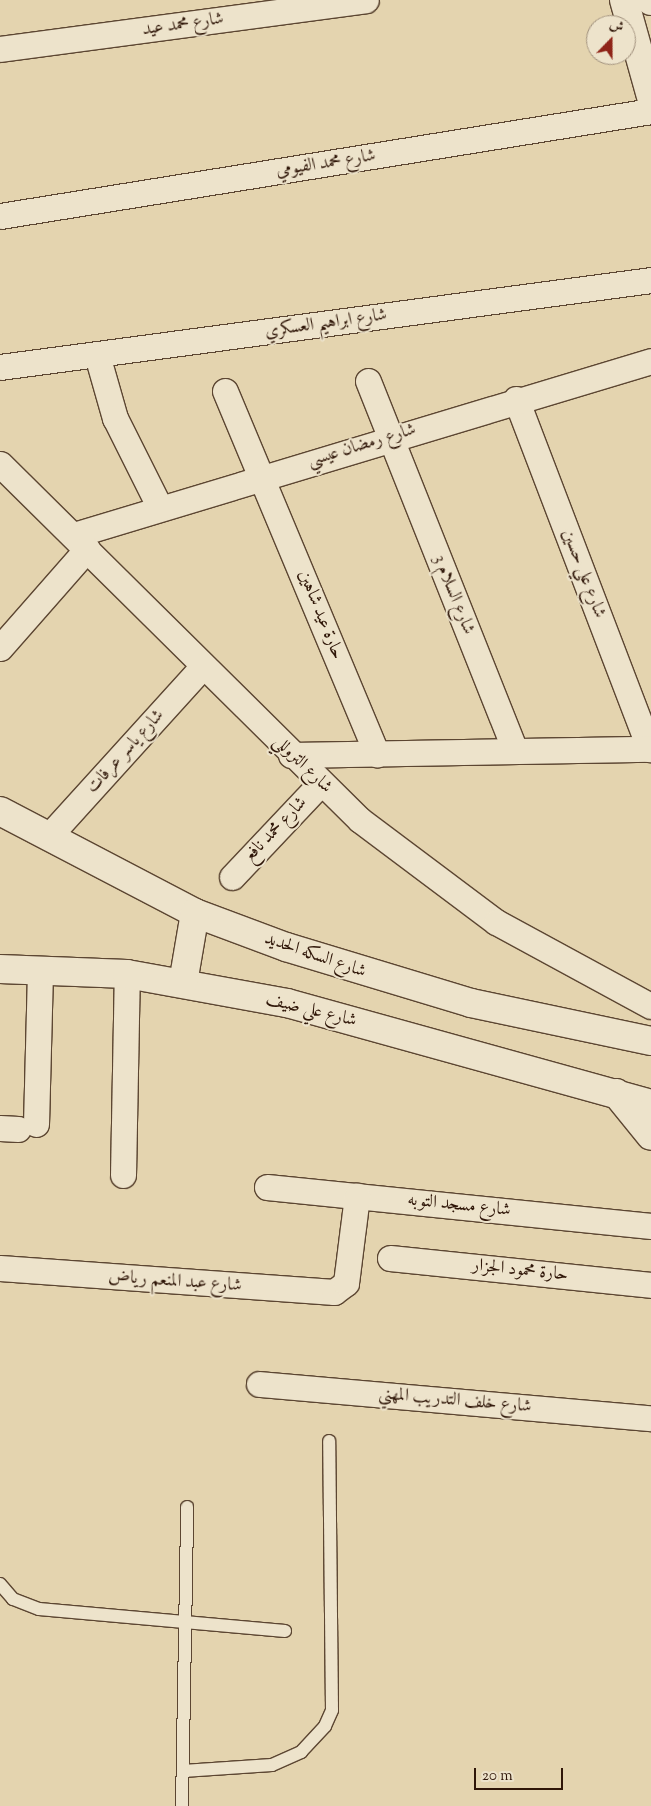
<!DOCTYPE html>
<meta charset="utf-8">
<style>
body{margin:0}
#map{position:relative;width:651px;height:1806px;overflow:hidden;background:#e4d4af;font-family:"Sorts Mill Goudy",Amiri,serif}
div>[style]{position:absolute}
.roads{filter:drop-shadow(1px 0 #5c4632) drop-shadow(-1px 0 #5c4632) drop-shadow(0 1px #5c4632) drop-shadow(0 -1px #5c4632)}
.lane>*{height:12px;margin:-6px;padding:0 6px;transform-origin:6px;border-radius:6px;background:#ede3cb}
.street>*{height:25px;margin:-12.5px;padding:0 12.5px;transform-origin:12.5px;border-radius:12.5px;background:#ede3cb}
.secondary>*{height:28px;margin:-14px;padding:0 14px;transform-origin:14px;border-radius:14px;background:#ede3cb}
span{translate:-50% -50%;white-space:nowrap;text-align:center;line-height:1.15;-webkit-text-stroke:4px #ede3cb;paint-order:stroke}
.street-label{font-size:18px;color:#2f1608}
.north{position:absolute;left:586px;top:15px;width:50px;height:50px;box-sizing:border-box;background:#ede3cb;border:1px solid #a1917d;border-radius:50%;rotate:22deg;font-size:14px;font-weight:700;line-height:20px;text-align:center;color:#2f1608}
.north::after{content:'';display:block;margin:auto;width:18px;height:22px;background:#8f2418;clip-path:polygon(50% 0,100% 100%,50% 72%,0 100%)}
.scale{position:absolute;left:474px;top:1768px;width:89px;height:22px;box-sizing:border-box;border:2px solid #2f1608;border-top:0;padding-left:6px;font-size:15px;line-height:18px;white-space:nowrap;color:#2f1608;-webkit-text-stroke:4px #ede3cb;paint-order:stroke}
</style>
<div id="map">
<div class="roads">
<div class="lane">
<div style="left:0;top:1584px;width:20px;rotate:49deg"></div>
<div style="left:13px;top:1599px;width:28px;rotate:21deg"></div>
<div style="left:39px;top:1609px;width:247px;rotate:5.1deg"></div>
<div style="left:183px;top:1771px;width:89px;rotate:-3.9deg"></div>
<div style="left:272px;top:1765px;width:32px;rotate:-24deg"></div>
<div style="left:301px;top:1752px;width:35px;rotate:-47deg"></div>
<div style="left:325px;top:1726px;width:17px;rotate:-66deg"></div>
<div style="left:332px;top:1710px;width:269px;rotate:-90.6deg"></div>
<div style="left:182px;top:1806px;width:299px;rotate:-89deg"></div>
</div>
<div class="street">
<div style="left:0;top:49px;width:369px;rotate:-7.6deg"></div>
<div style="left:0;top:216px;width:659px;rotate:-9.16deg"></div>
<div style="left:97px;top:355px;width:66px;rotate:74.1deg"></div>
<div style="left:115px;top:418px;width:101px;rotate:63.4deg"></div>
<div style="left:0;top:367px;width:657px;rotate:-7.61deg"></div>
<div style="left:368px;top:381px;width:398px;rotate:68.3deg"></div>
<div style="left:225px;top:391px;width:394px;rotate:67.3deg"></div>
<div style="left:516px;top:399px;width:375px;rotate:69.1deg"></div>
<div style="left:0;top:464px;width:506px;rotate:44.68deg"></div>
<div style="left:360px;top:820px;width:170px;rotate:36.9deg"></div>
<div style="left:496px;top:922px;width:176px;rotate:28.5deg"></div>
<div style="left:74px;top:535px;width:603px;rotate:-16.78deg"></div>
<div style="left:0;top:648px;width:132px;rotate:-48.7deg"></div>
<div style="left:291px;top:755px;width:360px;rotate:-1deg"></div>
<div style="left:48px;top:837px;width:231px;rotate:-47.8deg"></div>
<div style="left:232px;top:877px;width:129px;rotate:-46.6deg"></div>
<div style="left:36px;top:1124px;width:154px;rotate:-88.5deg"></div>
<div style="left:0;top:1128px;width:18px;rotate:3deg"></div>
<div style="left:123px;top:1175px;width:201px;rotate:-88.9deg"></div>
<div style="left:267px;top:1187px;width:386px;rotate:5.8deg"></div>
<div style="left:390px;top:1258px;width:262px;rotate:5.9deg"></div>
<div style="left:0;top:1268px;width:335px;rotate:4.1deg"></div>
<div style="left:334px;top:1292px;width:15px;rotate:-37deg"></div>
<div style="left:346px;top:1283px;width:88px;rotate:-82.8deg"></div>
<div style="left:259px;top:1384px;width:393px;rotate:5deg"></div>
</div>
<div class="secondary">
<div style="left:624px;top:0;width:101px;rotate:74.4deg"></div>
<div style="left:651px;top:0;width:1px;rotate:90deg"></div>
<div style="left:0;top:811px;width:220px;rotate:27.6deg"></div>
<div style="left:195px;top:913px;width:97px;rotate:20.5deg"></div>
<div style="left:286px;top:947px;width:193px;rotate:16.8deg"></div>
<div style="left:471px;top:1003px;width:184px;rotate:11.9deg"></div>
<div style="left:0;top:969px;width:127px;rotate:2.3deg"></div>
<div style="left:127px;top:974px;width:163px;rotate:10.3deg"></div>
<div style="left:287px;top:1003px;width:378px;rotate:15.5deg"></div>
<div style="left:183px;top:983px;width:71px;rotate:-80.3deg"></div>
<div style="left:616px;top:1093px;width:55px;rotate:50.9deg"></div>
</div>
</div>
<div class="street-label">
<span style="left:183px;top:25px;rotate:-8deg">شارع محمد عيد</span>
<span style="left:326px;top:164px;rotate:-9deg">شارع محمد الفيومي</span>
<span style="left:326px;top:324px;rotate:-8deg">شارع ابراهيم العسكري</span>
<span style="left:362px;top:446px;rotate:-17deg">شارع رمضان عيسي</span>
<span style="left:583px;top:574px;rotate:69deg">شارع علي حسين</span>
<span style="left:453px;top:595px;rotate:68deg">شارع السلام 3</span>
<span style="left:320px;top:615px;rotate:68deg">حارة عيد شاهين</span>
<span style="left:126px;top:752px;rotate:-48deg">شارع ياسر عرفات</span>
<span style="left:302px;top:765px;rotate:44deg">شارع التروللي</span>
<span style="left:276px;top:830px;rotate:-46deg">شارع محمد نافع</span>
<span style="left:315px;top:956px;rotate:19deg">شارع السكه الحديد</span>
<span style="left:311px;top:1011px;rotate:14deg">شارع علي ضيف</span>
<span style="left:459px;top:1206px;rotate:6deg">شارع مسجد التوبه</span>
<span style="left:520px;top:1271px;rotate:6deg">حارة محمود الجزار</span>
<span style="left:175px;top:1282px;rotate:4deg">شارع عبد المنعم رياض</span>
<span style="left:455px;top:1401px;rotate:5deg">شارع خلف التدريب المهني</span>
</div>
<div class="north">ش</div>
<div class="scale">20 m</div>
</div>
